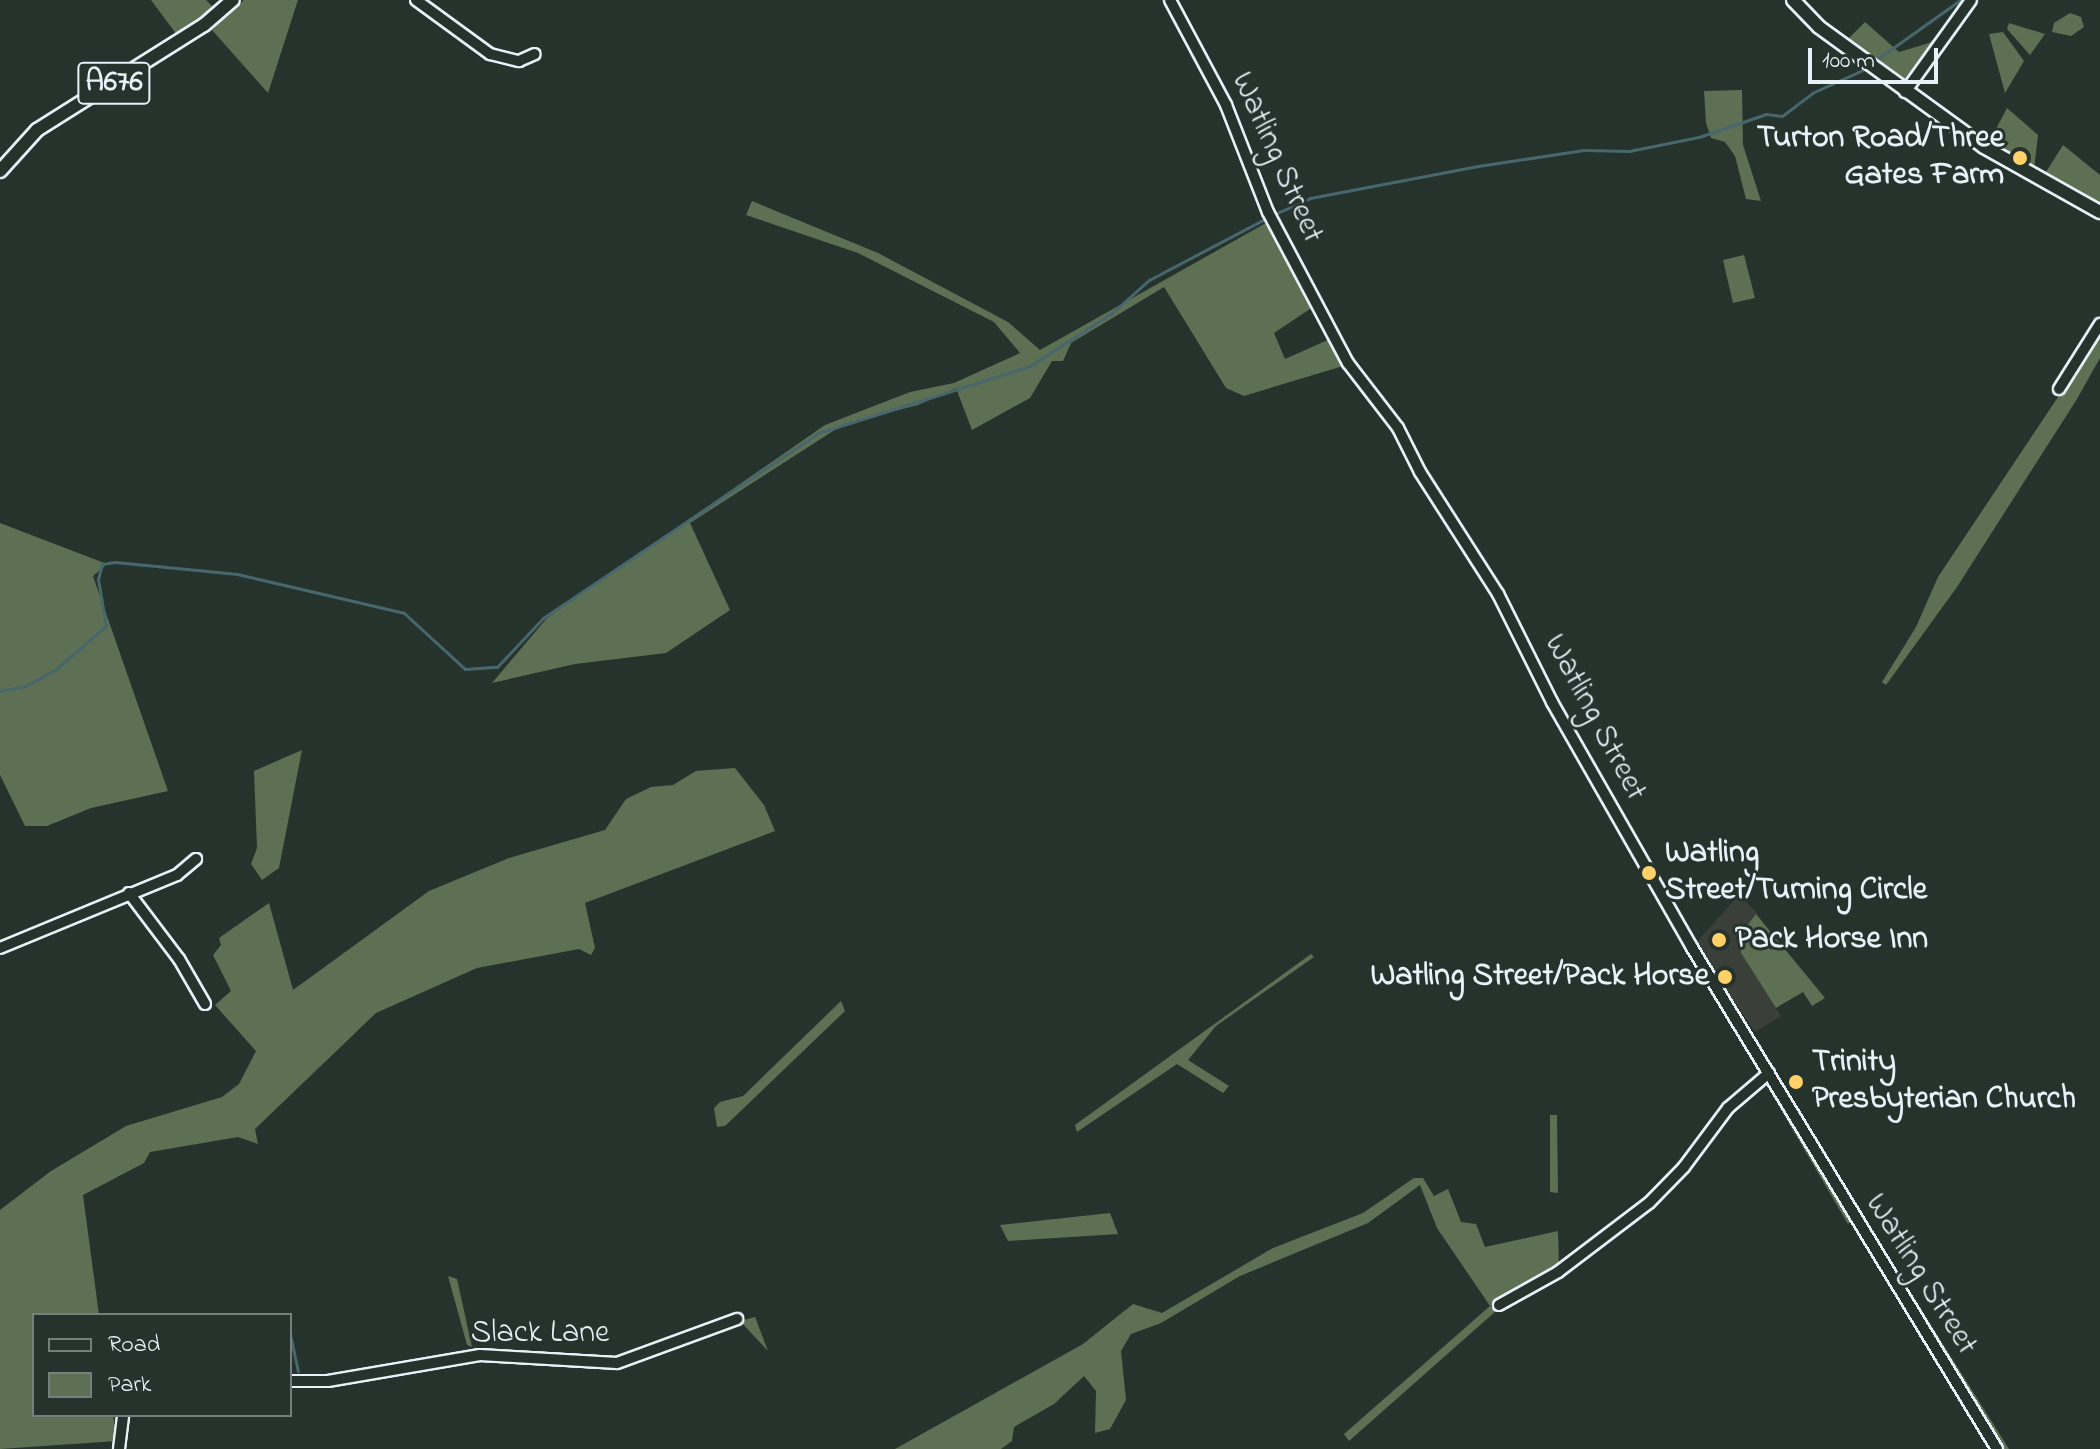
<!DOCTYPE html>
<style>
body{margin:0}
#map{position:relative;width:2100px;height:1449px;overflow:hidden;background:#26332d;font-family:"Indie Flower",sans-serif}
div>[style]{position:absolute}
.built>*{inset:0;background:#3a4039}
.green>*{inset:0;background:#5d7053}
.stream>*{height:3px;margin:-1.5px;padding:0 1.5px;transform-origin:1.5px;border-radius:1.5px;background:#47676d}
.roads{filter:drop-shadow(2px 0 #e8f1f8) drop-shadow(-2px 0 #e8f1f8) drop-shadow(0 2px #e8f1f8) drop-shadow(0 -2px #e8f1f8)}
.minor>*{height:10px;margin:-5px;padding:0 5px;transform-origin:5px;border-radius:5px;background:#26332d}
.major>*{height:12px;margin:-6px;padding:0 6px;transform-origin:6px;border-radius:6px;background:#26332d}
.dots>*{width:22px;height:22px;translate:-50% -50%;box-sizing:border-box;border:4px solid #26332d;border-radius:50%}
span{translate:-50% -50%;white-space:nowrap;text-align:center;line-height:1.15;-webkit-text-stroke:6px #26332d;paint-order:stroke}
.shield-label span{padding:2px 6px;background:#26332d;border:2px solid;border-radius:6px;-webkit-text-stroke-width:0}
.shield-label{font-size:30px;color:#e8f1f8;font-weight:700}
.poi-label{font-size:32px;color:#e8f1f8;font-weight:700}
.right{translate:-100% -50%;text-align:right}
.left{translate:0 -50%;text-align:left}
.street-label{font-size:32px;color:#e8f1f8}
.legend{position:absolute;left:32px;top:1313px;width:260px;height:104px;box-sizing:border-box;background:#26332d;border:2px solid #747f7e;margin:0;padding:10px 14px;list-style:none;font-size:24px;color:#e8f1f8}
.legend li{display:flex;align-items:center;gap:16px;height:40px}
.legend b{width:40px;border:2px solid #747f7e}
.scale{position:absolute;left:1808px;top:48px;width:130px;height:36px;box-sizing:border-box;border:4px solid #e8f1f8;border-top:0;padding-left:10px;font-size:24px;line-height:28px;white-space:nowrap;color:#e8f1f8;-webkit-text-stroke:6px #26332d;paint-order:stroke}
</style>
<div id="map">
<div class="built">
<div style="clip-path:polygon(1739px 895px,1757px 913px,1740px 935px,1741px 953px,1781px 1016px,1755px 1032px,1695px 944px)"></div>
</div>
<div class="green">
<div style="clip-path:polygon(151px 0,206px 0,213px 7px,177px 35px)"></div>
<div style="clip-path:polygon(244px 0,298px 0,268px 93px,212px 30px)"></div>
<div style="clip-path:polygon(1968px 0,1902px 82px,1847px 40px,1865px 22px,1899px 52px,1929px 43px,1942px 32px,1959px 3px)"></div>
<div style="clip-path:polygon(2070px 13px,2081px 17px,2084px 27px,2071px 36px,2052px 32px,2054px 23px)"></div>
<div style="clip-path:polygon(2009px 23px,2045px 34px,2030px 55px,2007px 29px)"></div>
<div style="clip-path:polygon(2003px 32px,2024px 61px,2005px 93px,1989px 34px)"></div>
<div style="clip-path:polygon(1742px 90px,1743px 145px,1761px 201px,1746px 199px,1735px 156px,1725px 142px,1711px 138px,1706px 123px,1704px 91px)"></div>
<div style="clip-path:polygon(2007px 108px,2038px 135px,2034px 169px,1989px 142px)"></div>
<div style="clip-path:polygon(2063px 145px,2100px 175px,2100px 203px,2046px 172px)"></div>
<div style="clip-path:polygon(752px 201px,878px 253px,1008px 322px,1040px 350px,1266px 223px,1313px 307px,1274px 333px,1285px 359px,1330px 339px,1343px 366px,1244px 396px,1226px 388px,1164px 287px,1071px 343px,1063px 361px,1052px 361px,1030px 398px,972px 430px,956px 388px,918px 405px,844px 424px,690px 523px,730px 610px,666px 653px,575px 664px,492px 683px,547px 618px,825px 425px,910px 392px,954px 383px,1020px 353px,994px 322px,858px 253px,746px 215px)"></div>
<div style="clip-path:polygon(1744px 255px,1755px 298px,1733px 303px,1723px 260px)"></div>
<div style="clip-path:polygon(2100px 334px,2100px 358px,2077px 399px,1957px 587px,1886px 685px,1882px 682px,1916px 627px,1938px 577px)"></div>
<div style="clip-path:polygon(0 523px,107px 564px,93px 576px,168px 791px,91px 808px,47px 826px,25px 826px,0 775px)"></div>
<div style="clip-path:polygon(302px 750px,279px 868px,262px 880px,251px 864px,257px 848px,254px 771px)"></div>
<div style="clip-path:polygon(735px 768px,764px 805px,775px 831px,585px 903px,595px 948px,591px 955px,579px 949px,477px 968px,376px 1013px,255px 1129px,258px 1144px,238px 1137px,150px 1152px,144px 1163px,83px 1195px,99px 1315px,34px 1315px,34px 1415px,113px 1415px,117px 1441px,0 1449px,0 1210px,51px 1171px,126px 1126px,222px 1097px,239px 1084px,256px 1051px,215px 1005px,231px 991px,213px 955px,221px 945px,219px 938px,269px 903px,293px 990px,429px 891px,509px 858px,605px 830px,626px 799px,651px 787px,673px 785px,696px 771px)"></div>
<div style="clip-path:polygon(1756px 914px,1825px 998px,1812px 1006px,1803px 992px,1776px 1008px,1741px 953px,1740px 935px)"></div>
<div style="clip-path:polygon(1311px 954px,1314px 957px,1216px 1026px,1188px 1060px,1229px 1086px,1223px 1093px,1177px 1064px,1077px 1132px,1075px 1125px)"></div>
<div style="clip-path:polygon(841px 1001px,845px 1011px,725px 1126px,717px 1127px,714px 1108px,720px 1102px,743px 1096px)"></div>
<div style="clip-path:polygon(1766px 1077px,1850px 1222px,1848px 1224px,1763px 1079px)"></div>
<div style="clip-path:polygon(1550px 1115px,1557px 1115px,1558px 1193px,1550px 1192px)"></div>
<div style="clip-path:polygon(1414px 1178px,1423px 1178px,1434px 1196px,1448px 1189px,1461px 1222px,1476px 1224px,1485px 1247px,1558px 1231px,1559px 1266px,1491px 1306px,1496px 1311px,1349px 1441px,1344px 1434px,1490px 1306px,1437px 1228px,1420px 1185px,1368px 1223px,1240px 1276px,1161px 1323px,1131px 1334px,1121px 1351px,1126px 1400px,1110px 1429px,1095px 1433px,1096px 1391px,1084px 1376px,1054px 1404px,1014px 1427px,1012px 1441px,1001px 1449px,895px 1449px,1083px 1344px,1133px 1304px,1162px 1313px,1273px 1248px,1363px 1213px)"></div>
<div style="clip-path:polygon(1110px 1213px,1118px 1234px,1008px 1241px,1000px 1225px)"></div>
<div style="clip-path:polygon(1883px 1248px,1897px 1271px,2009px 1449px,2003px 1449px,1881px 1252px)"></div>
<div style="clip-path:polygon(448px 1276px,457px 1279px,472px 1347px,467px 1345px)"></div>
<div style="clip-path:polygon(755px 1317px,768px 1351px,740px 1321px)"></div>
</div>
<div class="stream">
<div style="left:1876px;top:60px;width:103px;rotate:-35.5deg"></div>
<div style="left:1277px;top:213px;width:36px;rotate:-24deg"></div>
<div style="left:1310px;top:198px;width:171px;rotate:-10.8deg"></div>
<div style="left:1478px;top:166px;width:107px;rotate:-8.6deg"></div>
<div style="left:1584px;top:150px;width:45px;rotate:1.3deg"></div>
<div style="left:1629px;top:151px;width:71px;rotate:-11.3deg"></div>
<div style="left:1699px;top:137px;width:71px;rotate:-18.9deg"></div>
<div style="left:1766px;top:114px;width:16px;rotate:7deg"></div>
<div style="left:1782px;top:116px;width:38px;rotate:-37deg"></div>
<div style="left:1812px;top:93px;width:56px;rotate:-24.3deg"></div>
<div style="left:0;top:691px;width:25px;rotate:-11deg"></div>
<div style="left:25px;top:686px;width:34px;rotate:-28deg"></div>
<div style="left:55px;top:670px;width:67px;rotate:-40.8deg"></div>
<div style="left:106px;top:626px;width:48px;rotate:-99.7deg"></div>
<div style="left:98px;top:579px;width:16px;rotate:-75deg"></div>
<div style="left:102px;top:564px;width:13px;rotate:-9deg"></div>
<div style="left:115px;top:562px;width:123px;rotate:5.6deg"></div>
<div style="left:237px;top:574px;width:171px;rotate:13.1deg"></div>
<div style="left:404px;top:613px;width:83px;rotate:42.6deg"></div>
<div style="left:465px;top:669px;width:32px;rotate:-4deg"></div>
<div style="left:497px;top:667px;width:67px;rotate:-46.8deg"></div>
<div style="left:543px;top:618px;width:331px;rotate:-33.9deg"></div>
<div style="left:818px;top:433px;width:222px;rotate:-17.5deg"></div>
<div style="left:1030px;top:366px;width:98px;rotate:-32.9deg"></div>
<div style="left:1112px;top:313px;width:50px;rotate:-41.7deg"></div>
<div style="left:1149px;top:280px;width:129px;rotate:-27.8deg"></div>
<div style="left:290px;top:1334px;width:38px;rotate:78deg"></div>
</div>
<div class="roads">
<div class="minor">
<div style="left:416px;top:0;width:92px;rotate:36.1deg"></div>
<div style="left:490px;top:54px;width:30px;rotate:14deg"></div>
<div style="left:519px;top:61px;width:17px;rotate:-24deg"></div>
<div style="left:1170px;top:0;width:119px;rotate:61.9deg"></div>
<div style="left:1226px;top:105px;width:115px;rotate:68.6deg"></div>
<div style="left:1268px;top:212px;width:171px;rotate:62.1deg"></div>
<div style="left:1348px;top:363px;width:82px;rotate:52.4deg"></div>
<div style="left:1398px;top:428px;width:49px;rotate:63.4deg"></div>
<div style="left:1420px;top:472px;width:145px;rotate:57.4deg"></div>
<div style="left:1498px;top:594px;width:121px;rotate:63.4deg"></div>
<div style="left:1552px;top:702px;width:281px;rotate:60.3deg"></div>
<div style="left:1691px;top:946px;width:589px;rotate:58.69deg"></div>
<div style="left:1905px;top:92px;width:113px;rotate:-54.3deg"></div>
<div style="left:2059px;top:389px;width:77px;rotate:-57.8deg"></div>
<div style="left:129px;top:893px;width:83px;rotate:52.9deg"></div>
<div style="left:179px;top:959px;width:52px;rotate:60deg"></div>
<div style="left:0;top:948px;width:191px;rotate:-22.4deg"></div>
<div style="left:177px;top:875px;width:25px;rotate:-40deg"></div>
<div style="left:1499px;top:1305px;width:68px;rotate:-29.2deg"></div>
<div style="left:1558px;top:1272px;width:114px;rotate:-37.2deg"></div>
<div style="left:1649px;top:1203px;width:50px;rotate:-45.8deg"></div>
<div style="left:1684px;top:1167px;width:74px;rotate:-53.3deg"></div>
<div style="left:1728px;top:1108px;width:54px;rotate:-40.5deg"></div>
<div style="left:290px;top:1381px;width:38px"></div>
<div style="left:328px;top:1381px;width:154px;rotate:-9.7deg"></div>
<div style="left:480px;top:1355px;width:137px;rotate:3.3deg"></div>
<div style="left:617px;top:1363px;width:128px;rotate:-20.1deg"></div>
<div style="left:119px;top:1449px;width:34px;rotate:-83deg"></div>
</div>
<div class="major">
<div style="left:1793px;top:0;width:37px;rotate:46deg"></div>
<div style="left:1819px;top:27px;width:204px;rotate:36deg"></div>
<div style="left:1984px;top:147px;width:133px;rotate:29.3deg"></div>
<div style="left:0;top:171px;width:55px;rotate:-47.9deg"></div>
<div style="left:37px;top:130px;width:197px;rotate:-32.2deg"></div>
<div style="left:204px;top:25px;width:38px;rotate:-41deg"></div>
</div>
</div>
<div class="dots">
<div style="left:2020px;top:158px;background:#ffd166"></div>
<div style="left:1649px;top:873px;background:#ffd166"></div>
<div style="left:1719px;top:940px;background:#ffd166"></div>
<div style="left:1725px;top:977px;background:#ffd166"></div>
<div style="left:1796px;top:1082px;background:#ffd166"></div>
</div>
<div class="shield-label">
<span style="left:114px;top:83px">A676</span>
</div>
<div class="poi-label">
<span class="right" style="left:2004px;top:158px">Turton Road/Three<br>Gates Farm</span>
<span class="left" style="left:1665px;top:873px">Watling<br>Street/Turning Circle</span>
<span class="left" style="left:1735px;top:940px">Pack Horse Inn</span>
<span class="right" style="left:1709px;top:977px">Watling Street/Pack Horse</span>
<span class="left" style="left:1812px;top:1082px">Trinity<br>Presbyterian Church</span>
</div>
<div class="street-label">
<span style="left:1276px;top:158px;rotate:66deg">Watling Street</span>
<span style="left:1594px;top:718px;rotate:62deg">Watling Street</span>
<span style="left:1920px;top:1275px;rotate:58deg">Watling Street</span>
<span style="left:540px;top:1334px">Slack Lane</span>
</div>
<ul class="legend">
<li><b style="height:10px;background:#26332d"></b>Road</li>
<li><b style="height:22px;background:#5d7053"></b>Park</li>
</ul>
<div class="scale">100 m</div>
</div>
